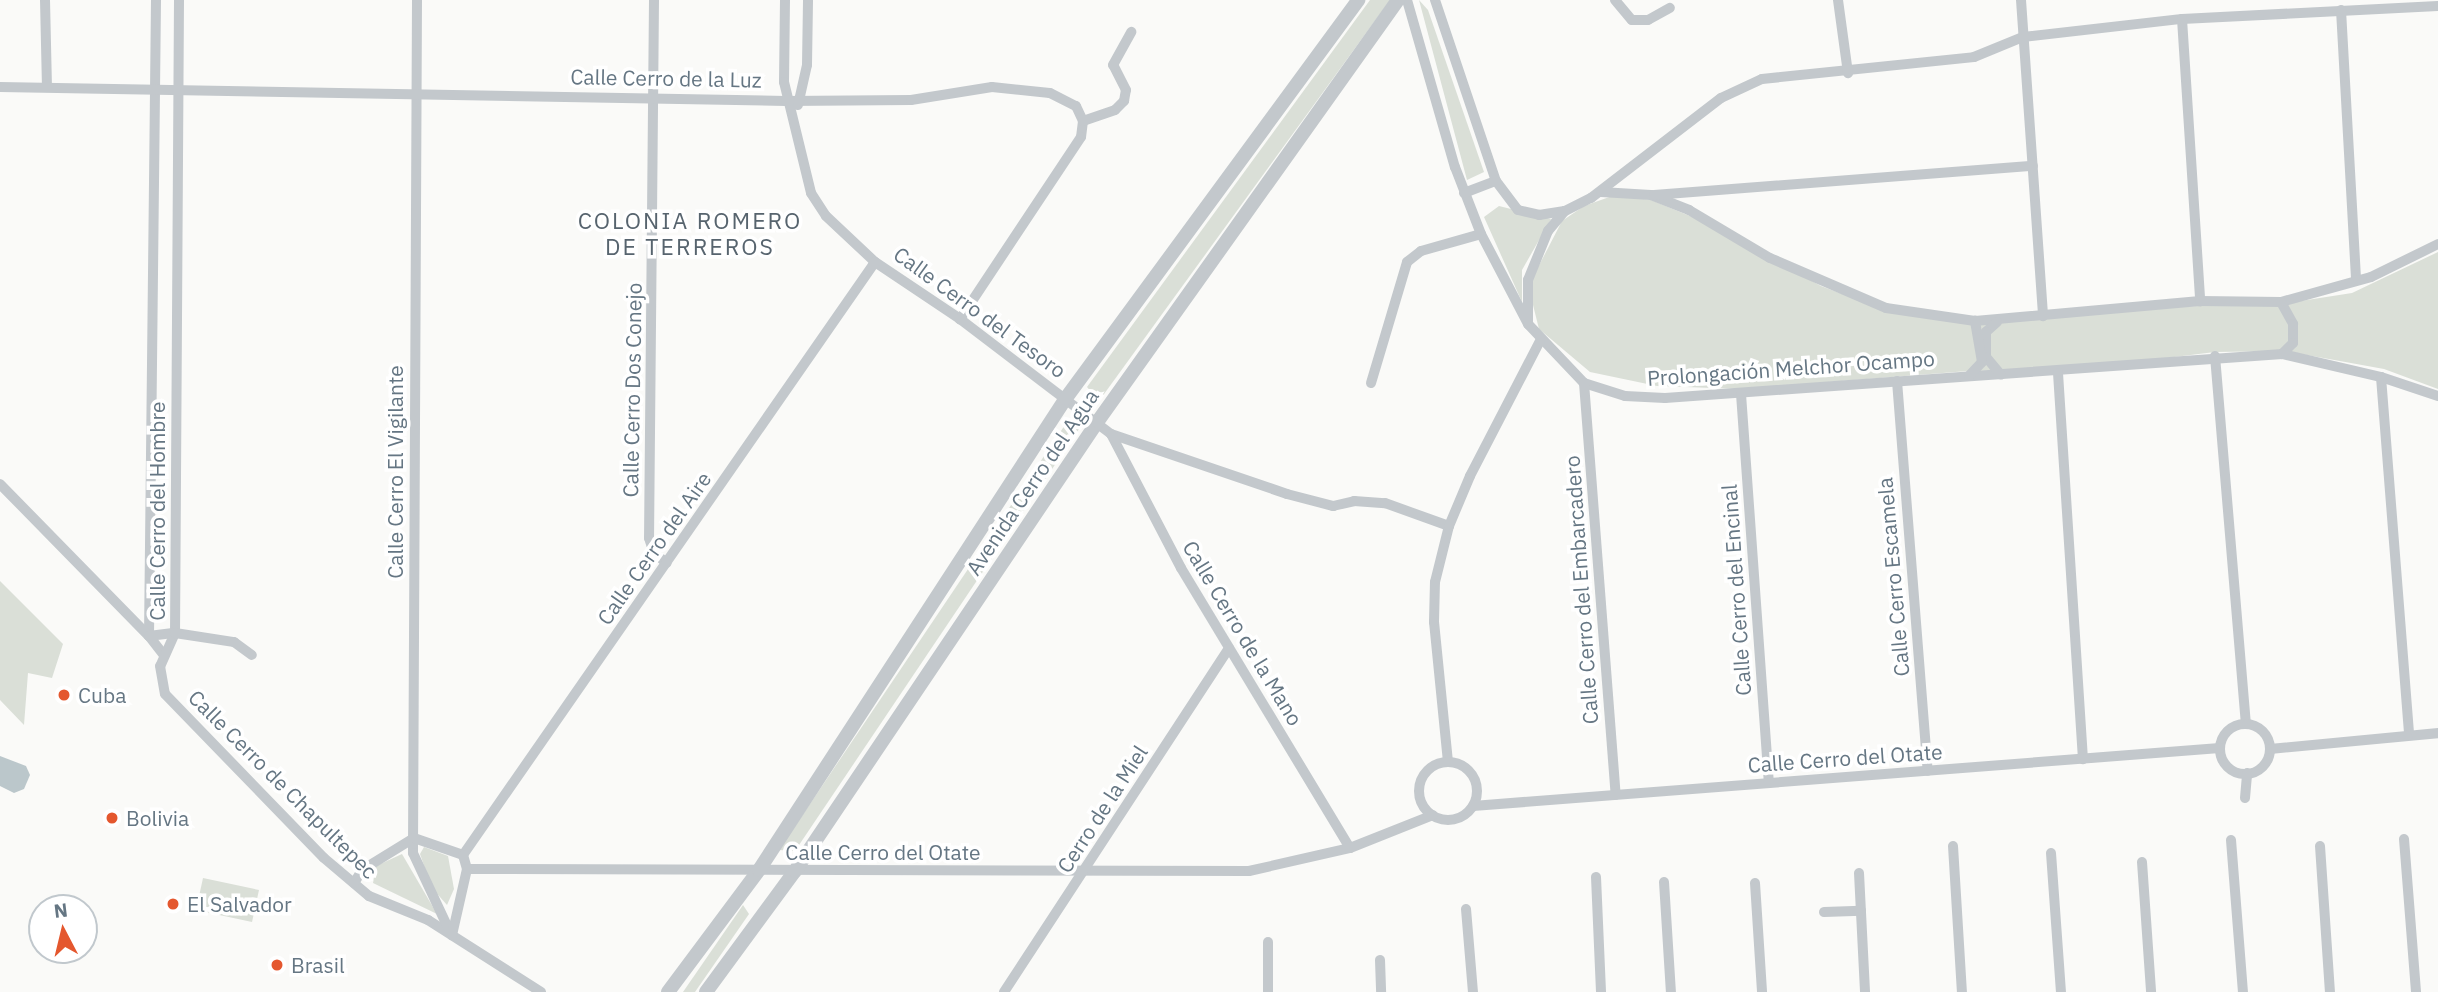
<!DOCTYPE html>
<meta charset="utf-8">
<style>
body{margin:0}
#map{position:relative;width:2438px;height:992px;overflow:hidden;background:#fafaf8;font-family:"IBM Plex Sans",sans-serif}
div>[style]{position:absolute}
.green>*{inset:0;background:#dadfd7}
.water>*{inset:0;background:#bbc7cb}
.minor>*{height:10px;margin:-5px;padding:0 5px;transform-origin:5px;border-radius:5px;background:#c3c8cc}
.minor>.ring{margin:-5px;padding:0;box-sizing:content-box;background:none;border:10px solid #c3c8cc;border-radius:50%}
.tertiary>*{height:14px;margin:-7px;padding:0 7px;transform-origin:7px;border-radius:7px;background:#c3c8cc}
.dots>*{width:19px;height:19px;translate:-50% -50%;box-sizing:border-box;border:4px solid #fff;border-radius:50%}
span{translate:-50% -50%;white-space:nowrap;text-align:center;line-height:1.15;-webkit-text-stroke:7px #fff;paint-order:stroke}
.street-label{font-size:21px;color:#657683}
.poi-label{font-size:21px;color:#657683}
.left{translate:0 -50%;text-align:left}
.neighbourhood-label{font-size:23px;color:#57646e;letter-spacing:2px}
.north{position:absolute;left:28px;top:894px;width:70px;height:70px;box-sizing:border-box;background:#fff;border:2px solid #c1c8cd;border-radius:50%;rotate:353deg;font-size:19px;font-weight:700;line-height:28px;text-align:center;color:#657683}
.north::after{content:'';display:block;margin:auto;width:24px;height:32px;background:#e4572e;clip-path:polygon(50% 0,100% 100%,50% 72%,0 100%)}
</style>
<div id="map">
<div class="green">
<div style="clip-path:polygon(1370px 0,1390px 0,1099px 401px,1087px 387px)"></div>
<div style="clip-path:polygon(1419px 0,1428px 10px,1484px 172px,1467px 180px)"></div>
<div style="clip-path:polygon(1615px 195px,1651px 200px,1707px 223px,1821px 286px,1887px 311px,1948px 321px,2158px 307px,2282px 304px,2352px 293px,2438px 252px,2438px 389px,2384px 369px,2284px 351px,2215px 352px,2068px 370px,1968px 371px,1741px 389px,1657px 386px,1590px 372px,1539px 329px,1531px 297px,1533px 277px,1562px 221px,1584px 206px)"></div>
<div style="clip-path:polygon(1499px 206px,1551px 219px,1522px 270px,1522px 302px,1484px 217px)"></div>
<div style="clip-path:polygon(1069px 419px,1081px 426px,795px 851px,779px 850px)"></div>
<div style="clip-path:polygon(0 581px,63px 644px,52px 678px,28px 673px,24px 725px,0 700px)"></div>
<div style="clip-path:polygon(424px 847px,448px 856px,454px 889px,447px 905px,432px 888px,420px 854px)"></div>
<div style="clip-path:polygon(402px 854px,437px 914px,373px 883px,376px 866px)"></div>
<div style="clip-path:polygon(203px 878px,259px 890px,252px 922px,196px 910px)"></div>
<div style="clip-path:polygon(743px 905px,749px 914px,695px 992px,683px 992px)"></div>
</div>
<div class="water">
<div style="clip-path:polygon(0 756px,26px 766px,30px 775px,24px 789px,14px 793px,0 786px)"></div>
</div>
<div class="minor">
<div style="left:45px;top:0;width:87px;rotate:88.7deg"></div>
<div style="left:156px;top:0;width:636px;rotate:90.63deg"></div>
<div style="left:149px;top:636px;width:23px;rotate:52deg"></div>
<div style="left:179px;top:0;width:633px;rotate:90.36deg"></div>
<div style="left:175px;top:633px;width:36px;rotate:114deg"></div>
<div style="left:160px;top:666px;width:28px;rotate:80deg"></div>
<div style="left:165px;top:694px;width:228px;rotate:45.9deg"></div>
<div style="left:324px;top:858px;width:59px;rotate:40.2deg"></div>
<div style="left:369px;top:896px;width:64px;rotate:22.1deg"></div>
<div style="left:428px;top:920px;width:134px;rotate:32.5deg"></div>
<div style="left:417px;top:0;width:853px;rotate:90.27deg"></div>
<div style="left:413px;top:853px;width:89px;rotate:64.9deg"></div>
<div style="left:654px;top:0;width:538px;rotate:90.53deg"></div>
<div style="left:649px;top:538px;width:16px;rotate:72deg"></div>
<div style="left:654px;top:553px;width:16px;rotate:38deg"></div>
<div style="left:785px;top:0;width:82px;rotate:90.7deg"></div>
<div style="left:784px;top:82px;width:114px;rotate:76.3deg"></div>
<div style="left:811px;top:193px;width:27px;rotate:57deg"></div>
<div style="left:826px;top:216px;width:67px;rotate:43.2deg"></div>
<div style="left:875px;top:262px;width:102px;rotate:33.8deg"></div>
<div style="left:960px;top:319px;width:190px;rotate:37.3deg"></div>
<div style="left:1111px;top:434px;width:186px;rotate:18.8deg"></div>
<div style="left:1287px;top:494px;width:48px;rotate:14.6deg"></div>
<div style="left:1333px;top:506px;width:22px;rotate:-13deg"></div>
<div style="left:1354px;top:501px;width:31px;rotate:4deg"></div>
<div style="left:1385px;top:503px;width:68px;rotate:19.8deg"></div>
<div style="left:1407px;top:0;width:174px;rotate:74deg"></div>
<div style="left:1455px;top:167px;width:72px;rotate:68.8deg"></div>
<div style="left:1481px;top:234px;width:102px;rotate:62.4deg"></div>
<div style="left:1528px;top:324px;width:81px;rotate:46.5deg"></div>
<div style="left:1584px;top:383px;width:43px;rotate:17.6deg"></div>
<div style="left:1625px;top:396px;width:40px;rotate:2.9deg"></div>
<div style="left:1665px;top:398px;width:619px;rotate:-4.08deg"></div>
<div style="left:2282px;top:354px;width:102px;rotate:13.1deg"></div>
<div style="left:2381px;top:377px;width:60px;rotate:18.4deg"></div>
<div style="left:1435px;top:0;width:191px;rotate:71.4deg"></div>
<div style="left:1496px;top:181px;width:36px;rotate:53deg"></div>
<div style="left:1518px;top:210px;width:22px;rotate:13deg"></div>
<div style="left:1539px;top:215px;width:26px;rotate:-9deg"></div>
<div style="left:1565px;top:211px;width:29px;rotate:-27deg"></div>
<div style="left:1591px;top:198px;width:164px;rotate:-37.6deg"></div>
<div style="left:1721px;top:98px;width:45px;rotate:-24.9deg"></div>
<div style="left:1762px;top:79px;width:213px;rotate:-5.9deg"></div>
<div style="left:1974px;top:57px;width:53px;rotate:-22.2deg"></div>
<div style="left:2023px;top:37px;width:160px;rotate:-6.5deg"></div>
<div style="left:2182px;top:19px;width:256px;rotate:-2.9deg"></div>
<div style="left:1615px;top:0;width:26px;rotate:50deg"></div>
<div style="left:1632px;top:20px;width:16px"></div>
<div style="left:1648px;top:20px;width:25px;rotate:-29deg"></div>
<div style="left:1838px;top:0;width:74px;rotate:82.2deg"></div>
<div style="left:2021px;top:0;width:317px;rotate:86deg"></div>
<div style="left:2341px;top:10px;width:270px;rotate:86.8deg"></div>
<div style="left:2182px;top:19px;width:283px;rotate:86.3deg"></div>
<div style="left:0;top:87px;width:786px;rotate:1.02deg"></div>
<div style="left:786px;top:101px;width:125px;rotate:-0.5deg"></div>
<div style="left:911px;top:100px;width:82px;rotate:-9.1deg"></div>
<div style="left:992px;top:87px;width:58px;rotate:5.9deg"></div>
<div style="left:1050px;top:93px;width:29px;rotate:27deg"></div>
<div style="left:1076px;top:106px;width:17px;rotate:65deg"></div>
<div style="left:1083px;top:121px;width:16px;rotate:97deg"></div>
<div style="left:1081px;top:137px;width:219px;rotate:123.6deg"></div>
<div style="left:798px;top:105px;width:41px;rotate:-77.3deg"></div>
<div style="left:807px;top:65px;width:65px;rotate:-89.1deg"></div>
<div style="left:1083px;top:121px;width:34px;rotate:-19deg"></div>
<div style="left:1115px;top:110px;width:13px;rotate:-45deg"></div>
<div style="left:1124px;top:101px;width:11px;rotate:-80deg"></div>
<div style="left:1126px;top:90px;width:28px;rotate:-117deg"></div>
<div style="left:1113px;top:65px;width:38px;rotate:-61deg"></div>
<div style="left:1601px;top:192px;width:50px;rotate:3.4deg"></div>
<div style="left:1651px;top:195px;width:41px;rotate:21.5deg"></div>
<div style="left:1689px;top:210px;width:94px;rotate:30.7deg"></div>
<div style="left:1770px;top:258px;width:126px;rotate:23.3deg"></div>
<div style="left:1886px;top:308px;width:90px;rotate:8.3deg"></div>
<div style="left:1975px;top:321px;width:226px;rotate:-5.1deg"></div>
<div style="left:2200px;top:301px;width:81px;rotate:0.7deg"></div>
<div style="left:2281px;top:302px;width:93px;rotate:-15.5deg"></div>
<div style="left:2371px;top:277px;width:75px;rotate:-26.2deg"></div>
<div style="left:1464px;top:193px;width:34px;rotate:-21deg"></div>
<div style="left:1654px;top:195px;width:380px;rotate:-4.4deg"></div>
<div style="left:2281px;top:302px;width:25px;rotate:61deg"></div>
<div style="left:2293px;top:324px;width:19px;rotate:90deg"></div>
<div style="left:2293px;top:343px;width:16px;rotate:135deg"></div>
<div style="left:1528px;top:321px;width:41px;rotate:-90deg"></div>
<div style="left:1528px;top:280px;width:53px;rotate:-67.8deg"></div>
<div style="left:1548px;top:231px;width:26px;rotate:-50deg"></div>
<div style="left:1997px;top:322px;width:15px;rotate:138deg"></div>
<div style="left:1986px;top:332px;width:25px;rotate:90deg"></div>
<div style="left:1986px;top:357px;width:23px;rotate:50deg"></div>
<div style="left:2215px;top:356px;width:369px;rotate:85.2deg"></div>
<div style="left:2058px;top:373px;width:387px;rotate:86.3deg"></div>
<div style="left:1969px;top:376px;width:19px;rotate:-47deg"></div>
<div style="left:1982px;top:362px;width:42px;rotate:-99.7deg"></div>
<div style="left:2381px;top:377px;width:359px;rotate:85.5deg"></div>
<div style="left:1897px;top:381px;width:391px;rotate:85.5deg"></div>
<div style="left:1371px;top:383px;width:126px;rotate:-73.4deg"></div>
<div style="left:1407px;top:262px;width:18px;rotate:-38deg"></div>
<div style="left:1421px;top:251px;width:62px;rotate:-15.8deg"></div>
<div style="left:1584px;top:383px;width:413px;rotate:85.6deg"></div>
<div style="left:1741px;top:394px;width:390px;rotate:85.9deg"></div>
<div style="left:1111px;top:434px;width:151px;rotate:62.4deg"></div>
<div style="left:1181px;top:568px;width:327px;rotate:58.9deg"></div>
<div style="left:0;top:484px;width:213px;rotate:45.6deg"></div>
<div style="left:149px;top:636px;width:26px;rotate:-7deg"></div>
<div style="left:175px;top:633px;width:60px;rotate:8.7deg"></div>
<div style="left:234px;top:642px;width:22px;rotate:36deg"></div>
<div class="ring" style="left:2220px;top:724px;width:40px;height:40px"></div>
<div style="left:2270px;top:749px;width:169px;rotate:-5.4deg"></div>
<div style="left:1448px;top:762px;width:141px;rotate:-95.7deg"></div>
<div style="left:1434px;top:622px;width:40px;rotate:-88.6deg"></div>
<div style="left:1435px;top:582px;width:58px;rotate:-76deg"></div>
<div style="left:1449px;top:526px;width:54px;rotate:-67.2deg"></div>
<div style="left:1470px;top:476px;width:152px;rotate:-62.6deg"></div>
<div class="ring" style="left:1419px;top:762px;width:48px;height:48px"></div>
<div style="left:2245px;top:798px;width:25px;rotate:-85deg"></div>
<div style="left:1473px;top:806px;width:749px;rotate:-4.44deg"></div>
<div style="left:2404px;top:839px;width:153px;rotate:85.5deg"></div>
<div style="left:2231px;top:840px;width:152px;rotate:85.5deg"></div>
<div style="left:1953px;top:846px;width:146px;rotate:86.5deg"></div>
<div style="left:2320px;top:846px;width:146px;rotate:86.1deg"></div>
<div style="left:2051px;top:853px;width:139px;rotate:85.9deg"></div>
<div style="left:463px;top:855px;width:722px;rotate:-55.21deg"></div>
<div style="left:2142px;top:862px;width:130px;rotate:86deg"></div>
<div style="left:467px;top:869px;width:782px;rotate:0.15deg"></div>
<div style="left:1249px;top:871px;width:104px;rotate:-12.8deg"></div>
<div style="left:1350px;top:848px;width:89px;rotate:-21.7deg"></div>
<div style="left:1859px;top:873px;width:119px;rotate:87.1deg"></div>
<div style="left:1596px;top:877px;width:115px;rotate:87.5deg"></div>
<div style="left:1664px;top:882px;width:110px;rotate:86.4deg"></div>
<div style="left:354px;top:883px;width:15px;rotate:-58deg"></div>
<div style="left:362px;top:870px;width:61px;rotate:-31.6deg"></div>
<div style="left:414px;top:838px;width:52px;rotate:19.1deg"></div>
<div style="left:463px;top:855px;width:15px;rotate:74deg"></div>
<div style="left:467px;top:869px;width:68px;rotate:102.8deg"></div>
<div style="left:1755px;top:883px;width:109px;rotate:86.3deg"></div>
<div style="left:1466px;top:909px;width:83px;rotate:85.2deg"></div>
<div style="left:1824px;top:912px;width:37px;rotate:-2deg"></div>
<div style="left:1380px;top:960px;width:32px;rotate:88deg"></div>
<div style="left:1004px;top:992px;width:411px;rotate:-56.8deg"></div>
<div style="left:1268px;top:992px;width:50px;rotate:-90deg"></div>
</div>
<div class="tertiary">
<div style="left:668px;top:992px;width:152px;rotate:-53.3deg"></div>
<div style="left:759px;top:870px;width:563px;rotate:-56.96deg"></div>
<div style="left:1066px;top:398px;width:494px;rotate:-53.7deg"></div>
<div style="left:706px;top:992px;width:150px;rotate:-53.7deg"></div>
<div style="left:795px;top:871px;width:543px;rotate:-56.05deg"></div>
<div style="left:1098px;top:421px;width:517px;rotate:-54.53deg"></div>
</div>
<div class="dots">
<div style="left:64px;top:695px;background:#e4572e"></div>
<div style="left:112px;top:818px;background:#e4572e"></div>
<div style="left:173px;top:904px;background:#e4572e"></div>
<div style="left:277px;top:965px;background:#e4572e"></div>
</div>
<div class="street-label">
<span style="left:666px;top:78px;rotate:1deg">Calle Cerro de la Luz</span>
<span style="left:980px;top:312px;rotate:36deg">Calle Cerro del Tesoro</span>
<span style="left:1791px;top:368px;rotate:-4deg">Prolongación Melchor Ocampo</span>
<span style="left:632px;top:390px;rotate:-89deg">Calle Cerro Dos Conejo</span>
<span style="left:395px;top:472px;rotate:-90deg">Calle Cerro El Vigilante</span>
<span style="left:1032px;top:482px;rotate:-56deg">Avenida Cerro del Agua</span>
<span style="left:157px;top:511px;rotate:-90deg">Calle Cerro del Hombre</span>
<span style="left:654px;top:548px;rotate:-55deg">Calle Cerro del Aire</span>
<span style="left:1893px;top:577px;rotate:-95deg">Calle Cerro Escamela</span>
<span style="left:1581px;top:590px;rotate:-94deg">Calle Cerro del Embarcadero</span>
<span style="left:1736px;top:590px;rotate:-94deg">Calle Cerro del Encinal</span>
<span style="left:1243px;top:633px;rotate:59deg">Calle Cerro de la Mano</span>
<span style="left:1845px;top:758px;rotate:-4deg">Calle Cerro del Otate</span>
<span style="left:283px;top:784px;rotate:45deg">Calle Cerro de Chapultepec</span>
<span style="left:1102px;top:809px;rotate:-57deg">Cerro de la Miel</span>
<span style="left:883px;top:852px">Calle Cerro del Otate</span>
</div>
<div class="poi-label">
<span class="left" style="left:78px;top:695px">Cuba</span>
<span class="left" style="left:126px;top:818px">Bolivia</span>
<span class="left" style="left:187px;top:904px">El Salvador</span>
<span class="left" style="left:291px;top:965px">Brasil</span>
</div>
<div class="neighbourhood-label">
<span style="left:690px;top:233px">COLONIA ROMERO<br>DE TERREROS</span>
</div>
<div class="north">N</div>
</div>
